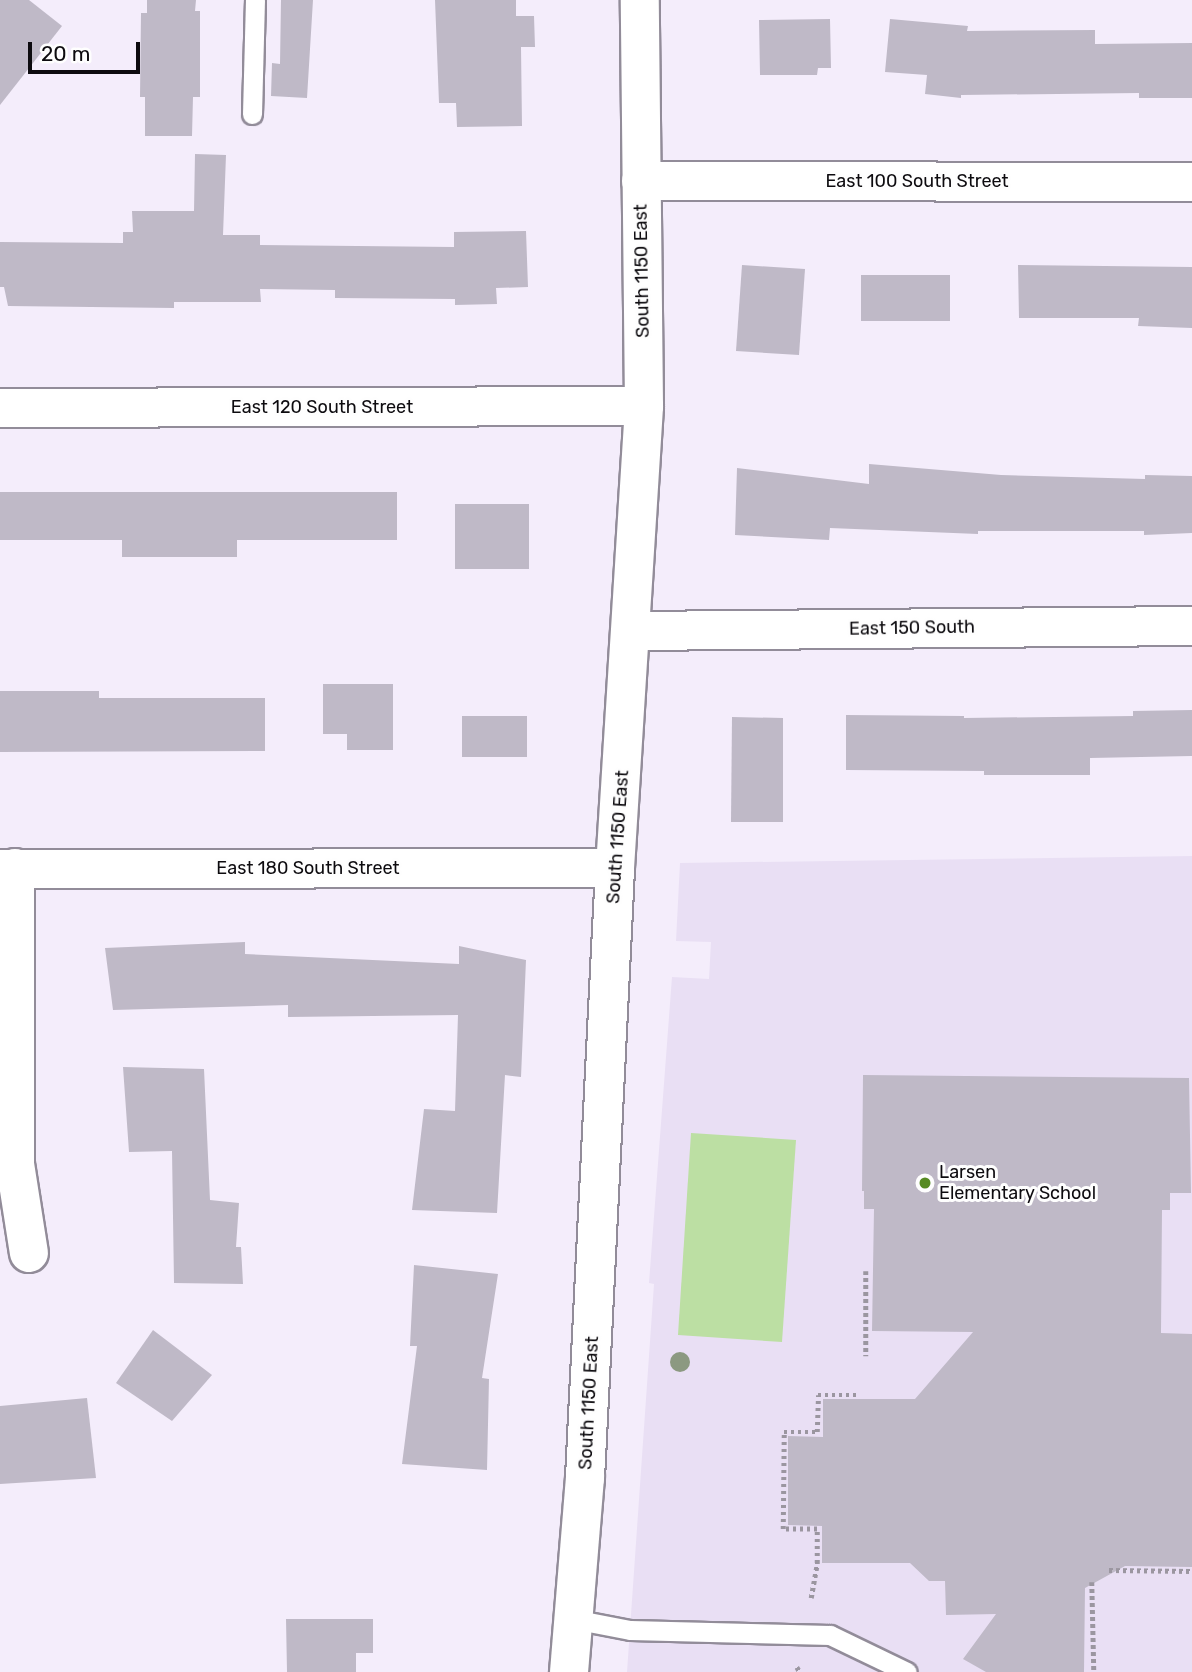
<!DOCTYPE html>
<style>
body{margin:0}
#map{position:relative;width:1192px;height:1672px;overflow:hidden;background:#f4edfb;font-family:Rubik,sans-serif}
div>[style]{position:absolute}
.built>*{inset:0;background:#e9dff4}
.green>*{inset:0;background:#bcdfa3}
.building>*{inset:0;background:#bfb9c7}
.path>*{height:4.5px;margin-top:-2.25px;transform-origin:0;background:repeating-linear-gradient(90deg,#9b96a0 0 3.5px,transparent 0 7px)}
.roads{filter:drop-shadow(2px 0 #928c99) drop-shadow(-2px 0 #928c99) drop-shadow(0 2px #928c99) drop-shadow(0 -2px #928c99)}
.service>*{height:19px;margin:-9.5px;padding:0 9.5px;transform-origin:9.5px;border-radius:9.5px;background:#fff}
.minor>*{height:38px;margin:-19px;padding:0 19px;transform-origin:19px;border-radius:19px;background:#fff}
.tertiary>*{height:38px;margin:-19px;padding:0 19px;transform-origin:19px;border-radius:19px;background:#fff}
.trees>*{width:20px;height:20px;margin:-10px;border-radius:50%;background:#8c9981}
.dots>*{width:19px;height:19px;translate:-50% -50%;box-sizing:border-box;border:4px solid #fefefe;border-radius:50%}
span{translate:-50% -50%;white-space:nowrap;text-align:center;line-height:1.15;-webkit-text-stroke:6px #fefefe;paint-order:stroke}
.street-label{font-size:18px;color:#0d0b0f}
.poi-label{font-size:18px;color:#0d0b0f}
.left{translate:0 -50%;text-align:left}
.scale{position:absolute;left:28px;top:42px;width:112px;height:32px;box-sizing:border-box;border:4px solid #0d0b0f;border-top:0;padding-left:9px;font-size:21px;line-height:24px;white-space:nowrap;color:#0d0b0f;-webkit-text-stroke:5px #fefefe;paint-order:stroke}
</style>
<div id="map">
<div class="built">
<div style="clip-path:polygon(1192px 856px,1192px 1672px,627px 1672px,654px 1284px,649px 1283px,672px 977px,709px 979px,711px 942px,676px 941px,680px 863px)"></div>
</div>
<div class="green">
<div style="clip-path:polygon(691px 1133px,796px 1140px,782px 1342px,678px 1335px)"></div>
</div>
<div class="building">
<div style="clip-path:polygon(0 0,29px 0,62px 26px,0 105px)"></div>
<div style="clip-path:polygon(147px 0,196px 0,195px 11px,200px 11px,200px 97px,193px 97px,192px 136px,145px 136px,145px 97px,140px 97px,141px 13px,147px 13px)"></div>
<div style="clip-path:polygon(281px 0,313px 0,307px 98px,271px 96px,272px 63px,280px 64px)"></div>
<div style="clip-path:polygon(435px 0,516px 0,516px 16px,534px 16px,535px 47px,521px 47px,522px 126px,457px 127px,456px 103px,439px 103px)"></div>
<div style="clip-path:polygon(830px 19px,831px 68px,818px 68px,817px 75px,760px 75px,759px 20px)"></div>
<div style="clip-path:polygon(890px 19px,968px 26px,967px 31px,1095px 30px,1095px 44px,1192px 43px,1192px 98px,1139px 98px,1139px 93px,961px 95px,961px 98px,925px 94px,927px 75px,885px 72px)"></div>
<div style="clip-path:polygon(195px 154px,226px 155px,223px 235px,260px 235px,260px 245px,454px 247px,454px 232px,526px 231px,528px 287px,496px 288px,497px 304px,455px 305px,455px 299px,335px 298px,335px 290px,260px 289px,261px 302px,174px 302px,174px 308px,8px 306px,4px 287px,0 287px,0 242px,123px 243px,123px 232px,133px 232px,132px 211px,194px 211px)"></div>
<div style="clip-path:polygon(742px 265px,805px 269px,799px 355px,736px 351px)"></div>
<div style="clip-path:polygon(1018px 265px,1192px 267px,1192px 328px,1138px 326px,1139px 318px,1019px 318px)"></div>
<div style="clip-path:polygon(861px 275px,950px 275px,950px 321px,861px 321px)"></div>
<div style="clip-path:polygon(869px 464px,1001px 475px,1145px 479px,1145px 475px,1192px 476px,1192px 533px,1144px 535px,1144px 531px,978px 531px,978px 534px,830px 528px,829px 540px,735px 535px,737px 468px,869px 484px)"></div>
<div style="clip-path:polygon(0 492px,397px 492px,397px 540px,237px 540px,237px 557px,122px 557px,122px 540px,0 540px)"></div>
<div style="clip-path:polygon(455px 504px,529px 504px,529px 569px,455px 569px)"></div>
<div style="clip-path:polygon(323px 684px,393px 684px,393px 750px,347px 750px,347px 734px,323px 734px)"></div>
<div style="clip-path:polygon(0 691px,99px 691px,99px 698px,265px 698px,265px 751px,0 752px)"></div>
<div style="clip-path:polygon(1192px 710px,1192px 756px,1090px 758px,1090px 775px,984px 775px,984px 771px,846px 770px,846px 715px,964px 716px,964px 718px,1133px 716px,1133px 711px)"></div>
<div style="clip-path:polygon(462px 716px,527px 716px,527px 757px,462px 757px)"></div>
<div style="clip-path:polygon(732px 717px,783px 718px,783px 822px,731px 822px)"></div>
<div style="clip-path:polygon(245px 942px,245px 954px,459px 964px,459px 946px,526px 960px,521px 1077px,505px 1075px,497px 1213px,412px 1210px,424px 1109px,455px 1111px,458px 1015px,288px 1017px,288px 1005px,113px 1010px,105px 948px)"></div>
<div style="clip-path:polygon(123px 1067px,204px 1069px,210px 1200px,239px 1203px,236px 1247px,241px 1247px,243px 1284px,174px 1283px,172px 1151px,129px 1152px)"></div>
<div style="clip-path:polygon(863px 1075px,1189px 1078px,1191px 1193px,1170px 1193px,1170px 1210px,1162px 1210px,1161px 1333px,1192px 1334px,1192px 1567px,1125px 1566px,1085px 1588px,1084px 1672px,986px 1672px,963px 1659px,996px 1614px,946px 1615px,945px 1581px,929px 1581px,910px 1563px,822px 1563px,822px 1526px,788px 1525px,788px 1436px,823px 1437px,823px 1399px,915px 1399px,973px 1332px,872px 1331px,874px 1209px,864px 1209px,864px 1191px,862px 1191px)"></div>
<div style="clip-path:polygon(414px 1265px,498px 1274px,482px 1378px,489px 1379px,487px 1470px,402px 1464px,417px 1346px,410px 1346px)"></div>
<div style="clip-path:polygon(153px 1330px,212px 1375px,172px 1421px,116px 1383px)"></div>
<div style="clip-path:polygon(87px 1398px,96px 1478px,0 1484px,0 1406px)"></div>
<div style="clip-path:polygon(286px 1619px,373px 1619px,373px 1653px,356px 1653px,356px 1672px,287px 1672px)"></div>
</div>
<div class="path">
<div style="left:866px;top:1271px;width:85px;rotate:90deg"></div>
<div style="left:1109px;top:1570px;width:83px;rotate:0.7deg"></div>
<div style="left:1092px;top:1582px;width:90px;rotate:88.7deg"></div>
<div style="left:811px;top:1598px;width:36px;rotate:-80deg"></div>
<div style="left:817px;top:1563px;width:34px;rotate:-90deg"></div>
<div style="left:817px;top:1529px;width:34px;rotate:180deg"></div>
<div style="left:783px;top:1529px;width:97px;rotate:-89.4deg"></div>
<div style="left:784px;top:1432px;width:33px"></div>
<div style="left:817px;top:1432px;width:37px;rotate:-88deg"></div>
<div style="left:818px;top:1395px;width:40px"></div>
<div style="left:797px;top:1667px;width:6px;rotate:59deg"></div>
</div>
<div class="roads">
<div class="service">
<div style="left:252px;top:114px;width:114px;rotate:-88.5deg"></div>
<div style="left:573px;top:1619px;width:58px;rotate:10.9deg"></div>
<div style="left:630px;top:1630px;width:200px;rotate:1.4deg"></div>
<div style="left:830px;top:1635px;width:85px;rotate:25.7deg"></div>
</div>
<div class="minor">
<div style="left:641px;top:181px;width:551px;rotate:0.1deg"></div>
<div style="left:0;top:408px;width:644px;rotate:-0.18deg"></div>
<div style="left:632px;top:631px;width:560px;rotate:-0.51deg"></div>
<div style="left:15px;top:868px;width:296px;rotate:90deg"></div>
<div style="left:15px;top:1164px;width:90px;rotate:81.1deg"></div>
<div style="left:0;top:869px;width:615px;rotate:-0.09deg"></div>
</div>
<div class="tertiary">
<div style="left:569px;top:1672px;width:195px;rotate:-85.3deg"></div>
<div style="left:585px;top:1478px;width:611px;rotate:-87.18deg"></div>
<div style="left:615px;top:868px;width:463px;rotate:-86.4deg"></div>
<div style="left:644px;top:406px;width:406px;rotate:-90.6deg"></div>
</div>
</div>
<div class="trees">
<div style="left:680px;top:1362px"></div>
</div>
<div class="dots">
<div style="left:925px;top:1183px;background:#568a22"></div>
</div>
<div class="street-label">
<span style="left:917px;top:181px">East 100 South Street</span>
<span style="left:642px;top:271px;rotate:-91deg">South 1150 East</span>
<span style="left:322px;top:407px">East 120 South Street</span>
<span style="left:912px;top:628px;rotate:-1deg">East 150 South</span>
<span style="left:618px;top:837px;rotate:-86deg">South 1150 East</span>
<span style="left:308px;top:868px">East 180 South Street</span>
<span style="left:589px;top:1403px;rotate:-87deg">South 1150 East</span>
</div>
<div class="poi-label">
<span class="left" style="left:939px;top:1183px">Larsen<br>Elementary School</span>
</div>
<div class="scale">20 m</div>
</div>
